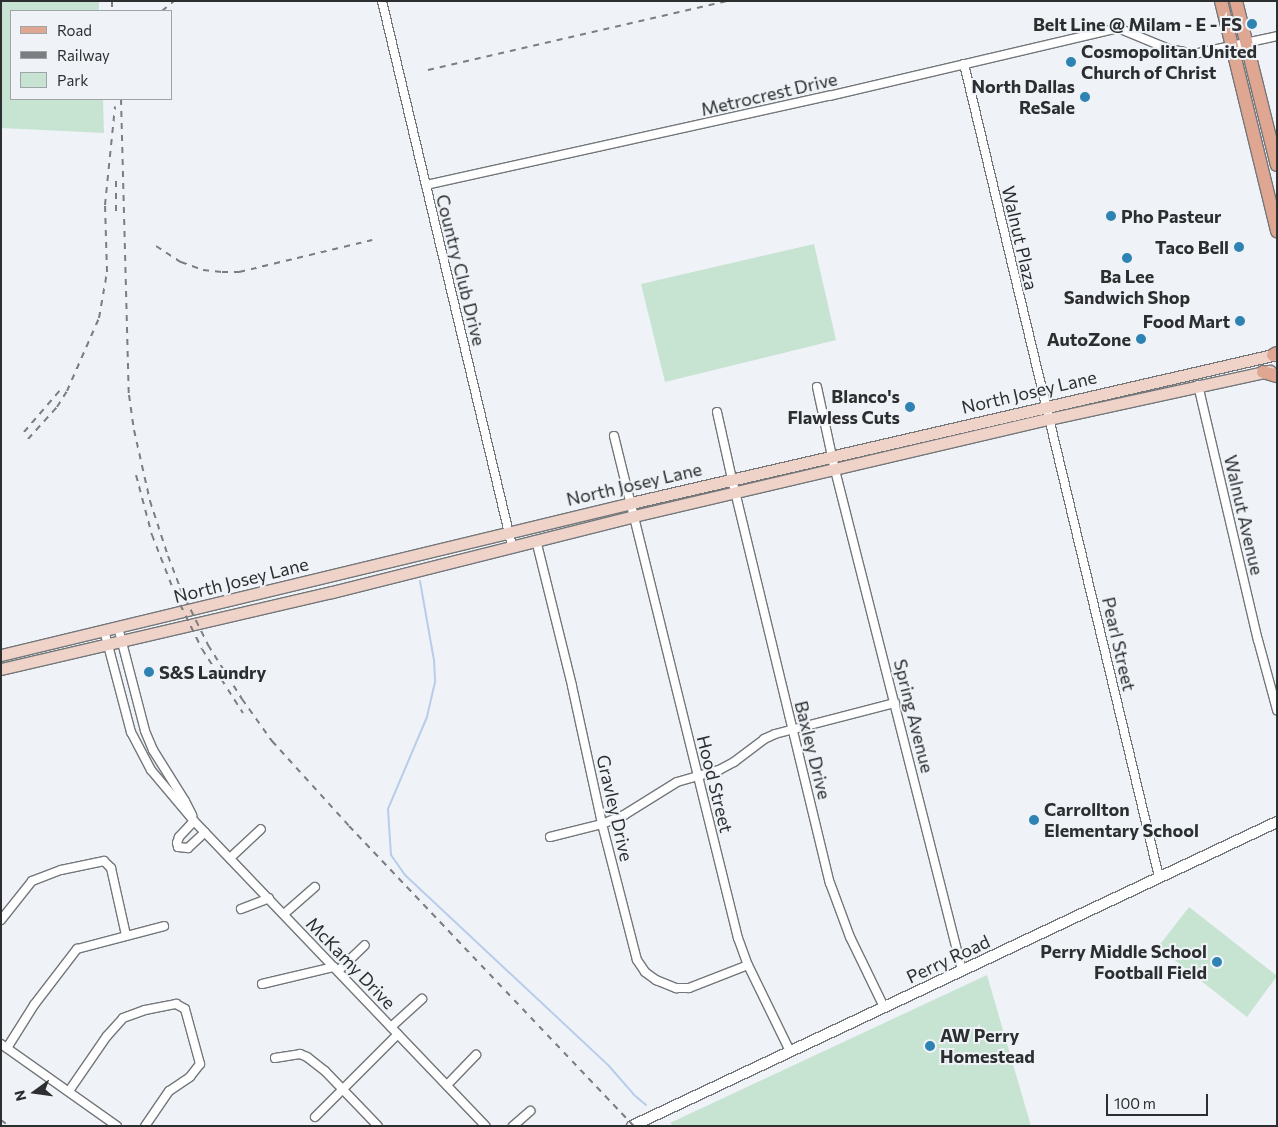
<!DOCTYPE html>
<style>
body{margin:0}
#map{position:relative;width:1278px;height:1127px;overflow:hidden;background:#eff3f7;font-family:Commissioner,sans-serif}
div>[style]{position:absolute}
.green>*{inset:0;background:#c7e3d2}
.stream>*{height:2px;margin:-1px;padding:0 1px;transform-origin:1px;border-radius:1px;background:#b8cceb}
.roads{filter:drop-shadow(1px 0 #73777a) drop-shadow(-1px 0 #73777a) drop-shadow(0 1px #73777a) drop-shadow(0 -1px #73777a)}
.minor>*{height:8px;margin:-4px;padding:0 4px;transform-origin:4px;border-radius:4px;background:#fff}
.tertiary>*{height:10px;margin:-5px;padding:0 5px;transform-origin:5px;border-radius:5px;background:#fff}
.secondary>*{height:11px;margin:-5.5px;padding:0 5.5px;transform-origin:5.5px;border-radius:5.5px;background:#efd3c9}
.primary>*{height:12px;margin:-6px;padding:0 6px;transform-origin:6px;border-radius:6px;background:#dfa792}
.rail>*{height:2px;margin-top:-1px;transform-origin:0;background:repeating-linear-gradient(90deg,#7b7e80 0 6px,transparent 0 12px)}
.dots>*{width:14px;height:14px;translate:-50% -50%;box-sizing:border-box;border:2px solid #eff3f7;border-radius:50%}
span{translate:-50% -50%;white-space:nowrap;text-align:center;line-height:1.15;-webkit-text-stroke:4px #eff3f7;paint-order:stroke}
.poi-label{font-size:18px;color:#2c2e2f;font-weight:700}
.right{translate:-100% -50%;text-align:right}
.left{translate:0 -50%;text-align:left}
.street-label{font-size:18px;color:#2c2e2f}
.frame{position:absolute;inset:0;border:2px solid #2c2e2f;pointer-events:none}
.legend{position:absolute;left:10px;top:10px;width:162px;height:90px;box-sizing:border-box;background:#eff3f7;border:1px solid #a1a4a7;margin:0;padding:6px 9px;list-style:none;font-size:15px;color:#2c2e2f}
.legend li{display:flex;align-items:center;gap:10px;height:25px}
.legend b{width:25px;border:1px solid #a1a4a7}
.north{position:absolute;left:10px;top:1067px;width:50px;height:50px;-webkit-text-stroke:4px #eff3f7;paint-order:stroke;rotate:256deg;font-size:14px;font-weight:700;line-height:20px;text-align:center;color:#2c2e2f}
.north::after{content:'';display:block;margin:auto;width:18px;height:22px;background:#2c2e2f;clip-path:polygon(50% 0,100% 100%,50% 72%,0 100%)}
.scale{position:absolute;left:1106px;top:1094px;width:102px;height:22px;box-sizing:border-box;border:2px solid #2c2e2f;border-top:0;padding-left:6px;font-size:15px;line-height:18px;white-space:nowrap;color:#2c2e2f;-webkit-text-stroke:4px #eff3f7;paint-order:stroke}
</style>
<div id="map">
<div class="green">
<div style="clip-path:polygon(1px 1px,99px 1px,99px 11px,11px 11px,11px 99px,103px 99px,104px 133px,1px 128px)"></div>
<div style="clip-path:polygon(814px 244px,836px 340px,665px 382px,641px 284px)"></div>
<div style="clip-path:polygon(1189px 907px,1277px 976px,1247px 1017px,1158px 947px)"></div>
<div style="clip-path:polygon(987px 975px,1031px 1126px,674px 1126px,670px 1123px)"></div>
</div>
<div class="stream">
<div style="left:420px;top:581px;width:80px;rotate:80deg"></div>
<div style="left:434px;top:660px;width:22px;rotate:87deg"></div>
<div style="left:435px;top:682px;width:36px;rotate:103deg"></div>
<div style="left:427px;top:717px;width:100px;rotate:113deg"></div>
<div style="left:388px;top:809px;width:46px;rotate:86.3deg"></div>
<div style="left:391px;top:855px;width:24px;rotate:55deg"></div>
<div style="left:405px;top:875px;width:279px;rotate:43.1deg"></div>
<div style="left:609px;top:1066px;width:37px;rotate:49deg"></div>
<div style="left:633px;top:1094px;width:17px;rotate:40deg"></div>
</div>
<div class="roads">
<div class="minor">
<div style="left:382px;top:1px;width:560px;rotate:76.58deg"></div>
<div style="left:964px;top:64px;width:836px;rotate:76.51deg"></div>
<div style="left:426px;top:185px;width:413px;rotate:-12.5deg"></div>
<div style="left:829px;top:96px;width:297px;rotate:-13.2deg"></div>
<div style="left:1118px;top:28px;width:55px;rotate:22.4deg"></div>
<div style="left:1169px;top:49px;width:25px;rotate:11deg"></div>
<div style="left:1194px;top:54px;width:85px;rotate:-12.2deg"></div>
<div style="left:1198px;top:385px;width:262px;rotate:76.8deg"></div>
<div style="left:1258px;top:640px;width:73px;rotate:74.8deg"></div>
<div style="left:817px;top:387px;width:85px;rotate:77.8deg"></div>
<div style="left:835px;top:470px;width:516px;rotate:75.75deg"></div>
<div style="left:717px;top:412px;width:69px;rotate:77.4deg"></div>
<div style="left:732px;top:479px;width:416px;rotate:76.4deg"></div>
<div style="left:830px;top:883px;width:58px;rotate:69.7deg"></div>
<div style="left:850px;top:937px;width:78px;rotate:64.1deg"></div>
<div style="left:614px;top:436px;width:517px;rotate:76.13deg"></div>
<div style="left:738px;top:938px;width:29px;rotate:70deg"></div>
<div style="left:748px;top:965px;width:96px;rotate:64deg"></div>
<div style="left:536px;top:540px;width:150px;rotate:76.1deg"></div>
<div style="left:572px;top:686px;width:141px;rotate:77.7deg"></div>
<div style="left:602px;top:824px;width:140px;rotate:75.6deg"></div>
<div style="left:637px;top:960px;width:14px;rotate:56deg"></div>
<div style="left:645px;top:972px;width:14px;rotate:36deg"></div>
<div style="left:656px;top:980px;width:22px;rotate:22deg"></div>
<div style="left:676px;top:988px;width:13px"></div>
<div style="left:689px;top:988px;width:63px;rotate:-21.3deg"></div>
<div style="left:118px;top:627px;width:107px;rotate:75.4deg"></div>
<div style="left:145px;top:731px;width:21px;rotate:67deg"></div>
<div style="left:153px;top:750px;width:60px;rotate:57.9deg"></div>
<div style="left:185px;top:801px;width:16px;rotate:63deg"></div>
<div style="left:104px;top:630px;width:106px;rotate:75.2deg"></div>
<div style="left:131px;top:732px;width:43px;rotate:62.2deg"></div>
<div style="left:151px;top:770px;width:67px;rotate:49.9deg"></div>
<div style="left:194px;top:821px;width:422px;rotate:46.3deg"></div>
<div style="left:194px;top:821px;width:22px;rotate:133deg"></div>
<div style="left:179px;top:837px;width:6px;rotate:108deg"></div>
<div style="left:177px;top:843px;width:4px;rotate:76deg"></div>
<div style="left:178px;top:847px;width:10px;rotate:6deg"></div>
<div style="left:188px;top:848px;width:23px;rotate:-43deg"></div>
<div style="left:550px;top:837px;width:54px;rotate:-14deg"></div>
<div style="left:602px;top:824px;width:24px;rotate:-22deg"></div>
<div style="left:624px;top:815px;width:62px;rotate:-31.9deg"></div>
<div style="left:677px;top:782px;width:44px;rotate:-15.9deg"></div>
<div style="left:719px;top:770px;width:17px;rotate:-28deg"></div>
<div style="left:734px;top:762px;width:38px;rotate:-37deg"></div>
<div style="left:764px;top:739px;width:12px;rotate:-24deg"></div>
<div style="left:775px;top:734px;width:124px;rotate:-14.5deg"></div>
<div style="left:230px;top:858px;width:42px;rotate:-43.1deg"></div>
<div style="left:241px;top:909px;width:30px;rotate:-21deg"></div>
<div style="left:284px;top:914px;width:41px;rotate:-41.1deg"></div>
<div style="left:1px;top:920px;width:50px;rotate:-51.5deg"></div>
<div style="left:32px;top:881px;width:31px;rotate:-21deg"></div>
<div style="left:61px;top:870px;width:44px;rotate:-11.8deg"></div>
<div style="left:104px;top:861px;width:10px;rotate:45deg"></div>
<div style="left:111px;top:868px;width:69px;rotate:77.4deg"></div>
<div style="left:338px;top:971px;width:37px;rotate:-44deg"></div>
<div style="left:262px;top:984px;width:74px;rotate:-13.3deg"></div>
<div style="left:391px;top:1027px;width:42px;rotate:-42.1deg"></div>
<div style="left:1px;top:1044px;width:142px;rotate:35.3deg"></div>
<div style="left:7px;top:1048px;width:51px;rotate:-57.9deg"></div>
<div style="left:34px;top:1005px;width:71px;rotate:-52.5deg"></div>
<div style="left:77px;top:949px;width:90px;rotate:-14.8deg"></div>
<div style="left:275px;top:1058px;width:25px;rotate:-9deg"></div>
<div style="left:300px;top:1054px;width:8px;rotate:23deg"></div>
<div style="left:307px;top:1057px;width:23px;rotate:38deg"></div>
<div style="left:325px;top:1071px;width:76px;rotate:46.1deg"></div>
<div style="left:447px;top:1085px;width:42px;rotate:-46deg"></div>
<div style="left:69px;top:1091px;width:67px;rotate:-55.4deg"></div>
<div style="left:107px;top:1036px;width:24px;rotate:-48deg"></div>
<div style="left:123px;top:1018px;width:23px;rotate:-20deg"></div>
<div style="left:145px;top:1010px;width:32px;rotate:-11deg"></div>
<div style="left:176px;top:1004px;width:10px;rotate:29deg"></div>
<div style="left:185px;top:1009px;width:57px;rotate:74.7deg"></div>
<div style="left:200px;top:1064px;width:16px;rotate:128deg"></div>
<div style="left:190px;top:1077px;width:25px;rotate:146deg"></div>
<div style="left:169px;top:1091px;width:42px;rotate:124.4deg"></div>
<div style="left:315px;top:1117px;width:117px;rotate:-45deg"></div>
<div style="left:513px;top:1126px;width:23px;rotate:-41deg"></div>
</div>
<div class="tertiary">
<div style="left:632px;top:1126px;width:713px;rotate:-25.24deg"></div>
</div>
<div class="secondary">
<div style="left:1px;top:655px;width:648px;rotate:-13.56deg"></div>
<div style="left:631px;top:503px;width:663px;rotate:-12.99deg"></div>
<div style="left:1px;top:669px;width:340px;rotate:-13.1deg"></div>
<div style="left:332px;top:592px;width:311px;rotate:-14.1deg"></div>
<div style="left:634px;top:516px;width:426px;rotate:-13.2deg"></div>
<div style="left:1049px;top:419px;width:226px;rotate:-12.3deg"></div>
</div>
<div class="primary">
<div style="left:1221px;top:1px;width:237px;rotate:76.3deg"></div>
<div style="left:1236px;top:1px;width:169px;rotate:76deg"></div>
<div style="left:1273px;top:355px;width:4px;rotate:-27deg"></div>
<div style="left:1263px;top:372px;width:15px;rotate:16deg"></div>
</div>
</div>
<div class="rail">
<div style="left:112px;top:1px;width:10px;rotate:90deg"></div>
<div style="left:162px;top:11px;width:16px;rotate:-40deg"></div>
<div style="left:428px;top:70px;width:308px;rotate:-13deg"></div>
<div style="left:121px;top:99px;width:296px;rotate:88.5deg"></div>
<div style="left:129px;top:395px;width:35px;rotate:82deg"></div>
<div style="left:134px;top:430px;width:73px;rotate:77.3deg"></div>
<div style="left:150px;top:501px;width:58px;rotate:71.9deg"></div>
<div style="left:168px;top:556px;width:34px;rotate:69deg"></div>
<div style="left:180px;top:588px;width:64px;rotate:63.8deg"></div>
<div style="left:208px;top:645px;width:64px;rotate:57.8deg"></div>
<div style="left:242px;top:699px;width:52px;rotate:54.5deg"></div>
<div style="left:272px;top:741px;width:115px;rotate:47.8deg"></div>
<div style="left:349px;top:826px;width:414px;rotate:46.5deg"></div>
<div style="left:116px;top:181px;width:35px;rotate:90deg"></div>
<div style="left:156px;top:246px;width:30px;rotate:33deg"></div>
<div style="left:181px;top:262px;width:23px;rotate:20deg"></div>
<div style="left:203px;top:270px;width:19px;rotate:6deg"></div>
<div style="left:222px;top:272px;width:17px"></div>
<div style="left:239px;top:272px;width:137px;rotate:-13.5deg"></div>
<div style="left:24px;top:432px;width:57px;rotate:-49.3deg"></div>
<div style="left:28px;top:439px;width:43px;rotate:-47.8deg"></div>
<div style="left:57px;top:407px;width:19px;rotate:-58deg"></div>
<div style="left:67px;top:391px;width:80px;rotate:-66.3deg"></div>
<div style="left:99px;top:318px;width:47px;rotate:-80.1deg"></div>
<div style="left:107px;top:272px;width:67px;rotate:-91.7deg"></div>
<div style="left:105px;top:205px;width:99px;rotate:-84.2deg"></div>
<div style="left:136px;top:475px;width:62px;rotate:75.1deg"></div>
<div style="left:152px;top:535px;width:63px;rotate:68.7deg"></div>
<div style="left:175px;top:594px;width:61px;rotate:63.9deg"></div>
<div style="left:202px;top:649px;width:76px;rotate:57.4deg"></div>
<div style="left:1px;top:1120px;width:10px;rotate:37deg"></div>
</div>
<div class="dots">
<div style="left:1252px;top:24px;background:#2e83b3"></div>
<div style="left:1071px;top:62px;background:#2e83b3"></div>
<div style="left:1085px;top:97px;background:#2e83b3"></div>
<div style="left:1111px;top:216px;background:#2e83b3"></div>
<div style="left:1239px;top:247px;background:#2e83b3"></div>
<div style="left:1127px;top:258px;background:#2e83b3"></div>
<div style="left:1240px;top:321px;background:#2e83b3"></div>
<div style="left:1141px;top:339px;background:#2e83b3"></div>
<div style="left:910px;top:407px;background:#2e83b3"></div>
<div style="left:149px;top:672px;background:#2e83b3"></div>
<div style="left:1034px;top:820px;background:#2e83b3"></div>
<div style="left:1217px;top:962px;background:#2e83b3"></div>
<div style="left:930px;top:1046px;background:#2e83b3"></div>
</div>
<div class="poi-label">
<span class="right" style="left:1242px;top:24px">Belt Line @ Milam - E - FS</span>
<span class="left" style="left:1081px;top:62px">Cosmopolitan United<br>Church of Christ</span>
<span class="right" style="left:1075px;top:97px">North Dallas<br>ReSale</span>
<span class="left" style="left:1121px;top:216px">Pho Pasteur</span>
<span class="right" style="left:1229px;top:247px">Taco Bell</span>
<span style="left:1127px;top:287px">Ba Lee<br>Sandwich Shop</span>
<span class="right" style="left:1230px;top:321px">Food Mart</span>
<span class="right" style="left:1131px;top:339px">AutoZone</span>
<span class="right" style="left:900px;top:407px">Blanco's<br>Flawless Cuts</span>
<span class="left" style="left:159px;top:672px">S&amp;S Laundry</span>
<span class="left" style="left:1044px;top:820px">Carrollton<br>Elementary School</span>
<span class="right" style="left:1207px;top:962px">Perry Middle School<br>Football Field</span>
<span class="left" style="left:940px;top:1046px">AW Perry<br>Homestead</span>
</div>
<div class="street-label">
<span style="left:769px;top:94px;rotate:-13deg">Metrocrest Drive</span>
<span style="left:1020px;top:238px;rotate:77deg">Walnut Plaza</span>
<span style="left:461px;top:270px;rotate:76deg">Country Club Drive</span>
<span style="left:1029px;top:392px;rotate:-13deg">North Josey Lane</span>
<span style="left:634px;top:484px;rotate:-13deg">North Josey Lane</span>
<span style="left:1244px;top:515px;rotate:77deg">Walnut Avenue</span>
<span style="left:241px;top:580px;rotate:-14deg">North Josey Lane</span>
<span style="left:1119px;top:644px;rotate:77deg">Pearl Street</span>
<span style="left:914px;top:716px;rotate:76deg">Spring Avenue</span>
<span style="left:813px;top:750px;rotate:76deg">Baxley Drive</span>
<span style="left:715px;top:784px;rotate:76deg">Hood Street</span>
<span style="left:615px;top:808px;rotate:77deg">Gravley Drive</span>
<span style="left:948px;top:959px;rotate:-25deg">Perry Road</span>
<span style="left:351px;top:963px;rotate:46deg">McKamy Drive</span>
</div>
<div class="frame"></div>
<ul class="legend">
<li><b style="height:6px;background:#dfa792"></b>Road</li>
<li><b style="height:6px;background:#7b7e80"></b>Railway</li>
<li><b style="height:14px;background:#c7e3d2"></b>Park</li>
</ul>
<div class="north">N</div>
<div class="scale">100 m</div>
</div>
